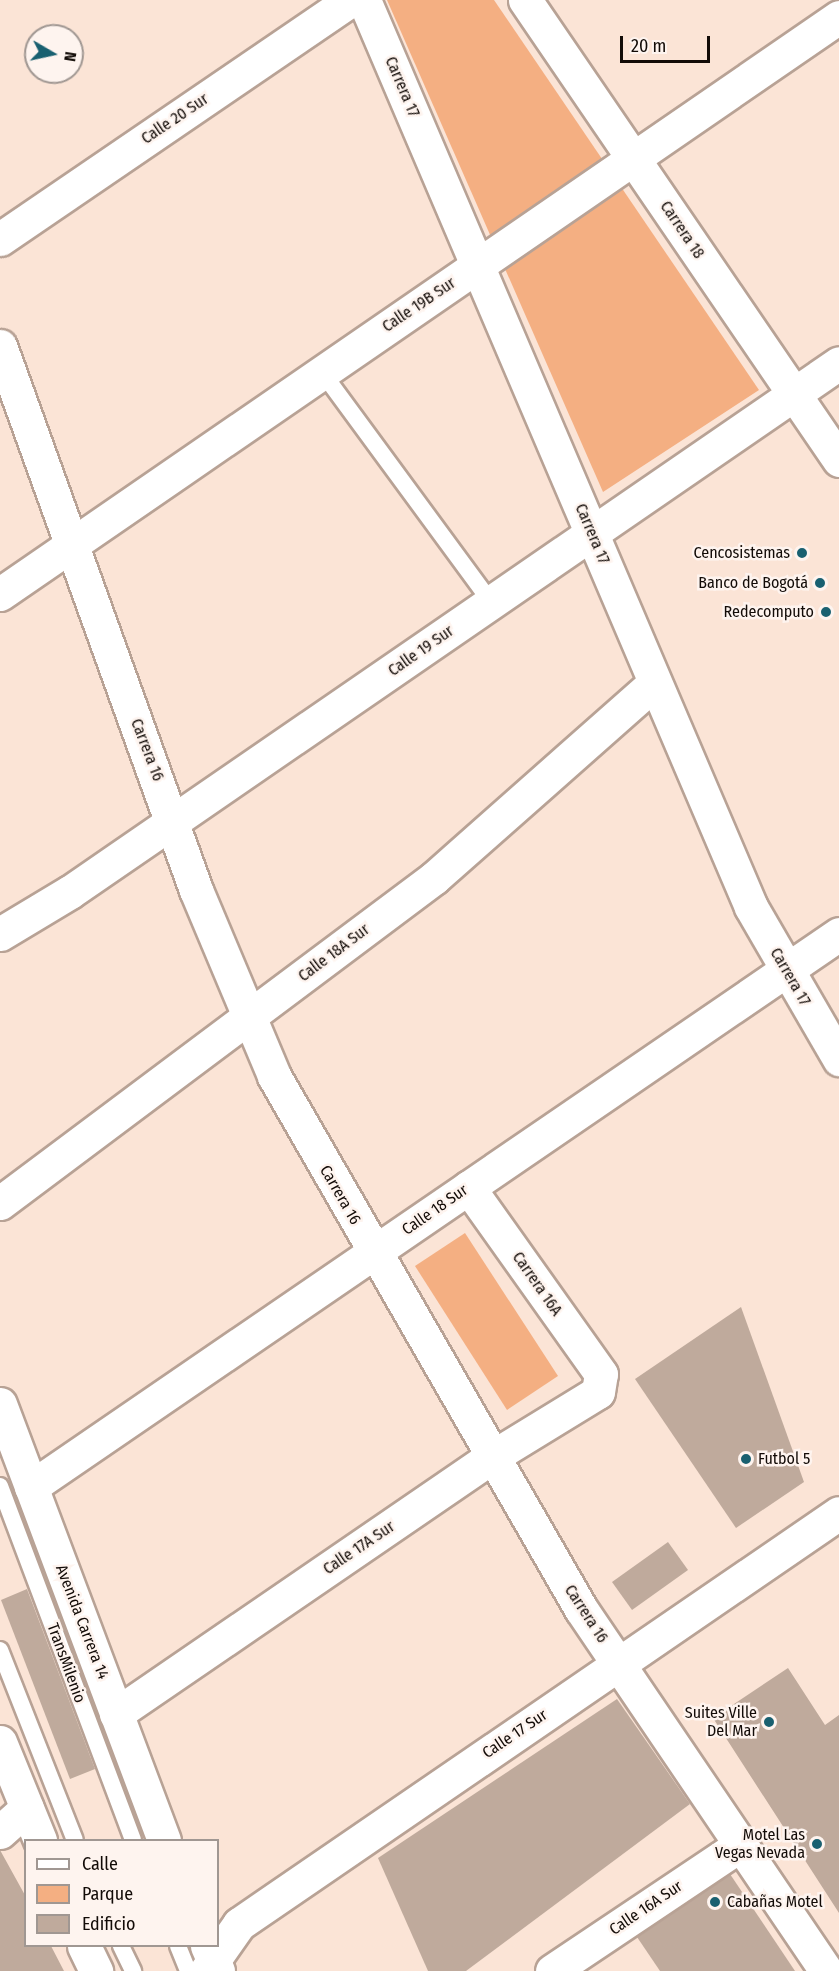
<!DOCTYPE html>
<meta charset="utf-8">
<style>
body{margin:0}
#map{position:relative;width:839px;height:1971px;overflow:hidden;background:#fbe4d6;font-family:"Fira Sans Condensed",sans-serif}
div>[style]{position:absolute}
.green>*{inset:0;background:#f4af82}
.building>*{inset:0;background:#bfaa9c}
.roads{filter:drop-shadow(2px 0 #b8a295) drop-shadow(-2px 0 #b8a295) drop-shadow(0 2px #b8a295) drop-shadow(0 -2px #b8a295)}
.service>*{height:16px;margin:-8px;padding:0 8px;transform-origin:8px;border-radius:8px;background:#fff}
.minor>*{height:33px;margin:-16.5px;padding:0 16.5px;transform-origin:16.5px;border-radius:16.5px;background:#fff}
.tertiary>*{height:33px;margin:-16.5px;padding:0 16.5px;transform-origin:16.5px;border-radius:16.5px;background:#fff}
.secondary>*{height:33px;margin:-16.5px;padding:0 16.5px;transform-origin:16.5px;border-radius:16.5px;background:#fff}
.primary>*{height:33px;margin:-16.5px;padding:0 16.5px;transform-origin:16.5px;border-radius:16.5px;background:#fff}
.dots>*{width:16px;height:16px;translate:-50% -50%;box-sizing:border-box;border:3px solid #fef4ef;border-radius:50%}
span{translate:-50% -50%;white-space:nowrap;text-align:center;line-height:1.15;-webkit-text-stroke:5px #fef4ef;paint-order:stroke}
.street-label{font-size:16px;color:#120b07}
.poi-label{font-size:16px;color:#120b07}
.right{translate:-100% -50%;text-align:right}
.left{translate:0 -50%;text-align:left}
.legend{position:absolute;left:24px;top:1839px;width:195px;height:108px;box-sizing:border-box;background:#fef4ef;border:2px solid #a09792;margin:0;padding:8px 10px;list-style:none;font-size:18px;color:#120b07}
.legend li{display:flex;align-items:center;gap:12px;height:30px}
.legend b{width:30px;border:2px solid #a09792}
.north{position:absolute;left:24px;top:24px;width:60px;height:60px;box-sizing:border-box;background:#fef4ef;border:2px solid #a09792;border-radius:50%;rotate:99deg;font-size:16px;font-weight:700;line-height:24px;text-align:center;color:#120b07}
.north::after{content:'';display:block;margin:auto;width:21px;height:27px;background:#196070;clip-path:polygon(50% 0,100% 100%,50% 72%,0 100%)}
.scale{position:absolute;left:620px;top:36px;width:90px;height:27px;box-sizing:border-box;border:3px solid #120b07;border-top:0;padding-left:8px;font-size:18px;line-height:21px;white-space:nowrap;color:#120b07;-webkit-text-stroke:4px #fef4ef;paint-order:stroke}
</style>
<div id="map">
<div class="green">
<div style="clip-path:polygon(387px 0,494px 0,759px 390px,603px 492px)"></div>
<div style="clip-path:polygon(465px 1233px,558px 1376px,507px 1410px,415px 1266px)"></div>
</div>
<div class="building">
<div style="clip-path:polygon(741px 1307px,804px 1482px,736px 1528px,635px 1379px)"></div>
<div style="clip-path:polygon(668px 1542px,688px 1570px,632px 1610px,612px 1582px)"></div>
<div style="clip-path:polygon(27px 1589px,95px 1769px,70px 1779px,1px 1600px)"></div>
<div style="clip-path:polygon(788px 1668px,825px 1725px,839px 1715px,839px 1913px,713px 1718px)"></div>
<div style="clip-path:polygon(617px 1699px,690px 1804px,466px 1971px,428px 1971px,378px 1858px)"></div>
<div style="clip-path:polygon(0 1850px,26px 1897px,26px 1946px,51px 1946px,64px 1971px,0 1971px)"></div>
<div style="clip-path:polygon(730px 1874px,795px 1971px,660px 1971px,637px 1937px)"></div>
</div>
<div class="roads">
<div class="service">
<div style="left:322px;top:372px;width:285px;rotate:53.7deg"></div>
<div style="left:0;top:1486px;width:378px;rotate:69.4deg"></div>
<div style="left:0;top:1650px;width:204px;rotate:68.5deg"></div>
<div style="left:121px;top:1946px;width:28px;rotate:64deg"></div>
<div style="left:178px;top:1946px;width:27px;rotate:68deg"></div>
</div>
<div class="minor">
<div style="left:364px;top:0;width:986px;rotate:66.89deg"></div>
<div style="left:751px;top:907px;width:176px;rotate:59.9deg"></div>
<div style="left:0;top:239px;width:424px;rotate:-34.3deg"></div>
<div style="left:0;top:346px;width:578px;rotate:70.19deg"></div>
<div style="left:196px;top:890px;width:202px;rotate:67.2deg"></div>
<div style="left:274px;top:1076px;width:615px;rotate:60.06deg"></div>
<div style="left:581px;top:1609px;width:437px;rotate:55.9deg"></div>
<div style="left:0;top:594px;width:1018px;rotate:-34.52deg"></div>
<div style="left:0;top:1203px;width:542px;rotate:-36.83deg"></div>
<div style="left:434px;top:878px;width:293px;rotate:-41.5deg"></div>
<div style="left:31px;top:1487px;width:979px;rotate:-34.39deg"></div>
<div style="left:116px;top:1714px;width:455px;rotate:-34.4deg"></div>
<div style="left:492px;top:1457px;width:124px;rotate:-31.5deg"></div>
<div style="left:598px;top:1392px;width:18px;rotate:-81deg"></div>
<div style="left:601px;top:1374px;width:229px;rotate:-125.4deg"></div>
<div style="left:0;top:1832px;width:36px;rotate:-42deg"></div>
<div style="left:552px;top:1971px;width:226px;rotate:-33.8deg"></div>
</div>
<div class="tertiary">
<div style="left:206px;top:1971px;width:57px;rotate:-54.9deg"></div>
<div style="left:239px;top:1924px;width:727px;rotate:-34.41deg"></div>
</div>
<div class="secondary">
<div style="left:525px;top:0;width:557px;rotate:55.68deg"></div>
<div style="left:0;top:934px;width:82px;rotate:-31deg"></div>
<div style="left:70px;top:892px;width:933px;rotate:-34.52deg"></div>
</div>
<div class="primary">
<div style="left:0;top:1404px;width:466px;rotate:69.4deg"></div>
<div style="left:0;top:1742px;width:106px;rotate:67.8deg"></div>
<div style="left:84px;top:1946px;width:28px;rotate:64deg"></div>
<div style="left:207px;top:1946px;width:27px;rotate:66deg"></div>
</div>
</div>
<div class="dots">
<div style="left:802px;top:553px;background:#196070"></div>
<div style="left:820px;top:583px;background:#196070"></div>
<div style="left:826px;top:612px;background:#196070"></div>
<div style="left:746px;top:1459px;background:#196070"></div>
<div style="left:769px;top:1722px;background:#196070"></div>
<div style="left:817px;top:1844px;background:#196070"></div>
<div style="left:715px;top:1902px;background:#196070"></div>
</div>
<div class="street-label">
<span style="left:402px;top:87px;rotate:67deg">Carrera 17</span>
<span style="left:175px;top:119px;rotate:-34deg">Calle 20 Sur</span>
<span style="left:682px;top:230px;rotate:56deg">Carrera 18</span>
<span style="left:419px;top:305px;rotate:-34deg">Calle 19B Sur</span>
<span style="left:592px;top:534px;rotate:67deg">Carrera 17</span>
<span style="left:421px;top:651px;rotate:-35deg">Calle 19 Sur</span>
<span style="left:147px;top:750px;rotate:69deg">Carrera 16</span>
<span style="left:334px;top:953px;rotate:-37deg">Calle 18A Sur</span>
<span style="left:790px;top:977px;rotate:60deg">Carrera 17</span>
<span style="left:340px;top:1195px;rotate:60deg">Carrera 16</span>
<span style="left:435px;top:1210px;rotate:-35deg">Calle 18 Sur</span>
<span style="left:537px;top:1284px;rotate:55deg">Carrera 16A</span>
<span style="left:359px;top:1548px;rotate:-34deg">Calle 17A Sur</span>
<span style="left:586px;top:1614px;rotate:57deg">Carrera 16</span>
<span style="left:82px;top:1622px;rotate:69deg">Avenida Carrera 14</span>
<span style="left:66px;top:1663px;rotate:70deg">TransMilenio</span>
<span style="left:515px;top:1734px;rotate:-34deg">Calle 17 Sur</span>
<span style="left:646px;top:1908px;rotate:-34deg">Calle 16A Sur</span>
</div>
<div class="poi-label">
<span class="right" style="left:790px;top:553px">Cencosistemas</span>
<span class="right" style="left:808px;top:583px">Banco de Bogotá</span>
<span class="right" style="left:814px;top:612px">Redecomputo</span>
<span class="left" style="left:758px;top:1459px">Futbol 5</span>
<span class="right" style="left:757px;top:1722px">Suites Ville<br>Del Mar</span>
<span class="right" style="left:805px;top:1844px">Motel Las<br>Vegas Nevada</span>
<span class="left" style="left:727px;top:1902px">Cabañas Motel</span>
</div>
<ul class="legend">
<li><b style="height:8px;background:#fff"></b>Calle</li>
<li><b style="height:16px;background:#f4af82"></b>Parque</li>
<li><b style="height:16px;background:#bfaa9c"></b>Edificio</li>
</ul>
<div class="north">N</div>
<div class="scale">20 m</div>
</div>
